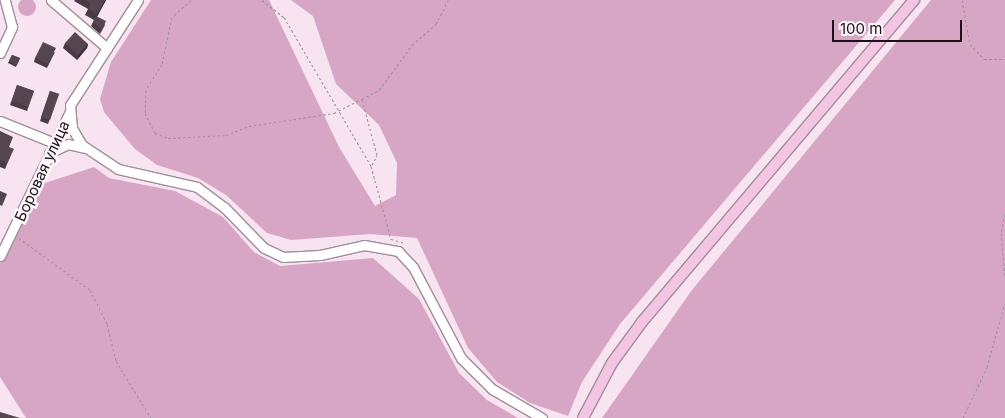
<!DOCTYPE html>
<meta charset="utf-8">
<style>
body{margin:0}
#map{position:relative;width:1005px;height:418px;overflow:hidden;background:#f7e4f0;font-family:Inter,sans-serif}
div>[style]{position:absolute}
.green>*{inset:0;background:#d7a6c5}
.round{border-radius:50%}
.path>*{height:1px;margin-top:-0.5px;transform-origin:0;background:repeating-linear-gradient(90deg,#9c8f98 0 2.5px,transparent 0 5px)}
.roads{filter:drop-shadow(1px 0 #a08e99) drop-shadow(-1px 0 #a08e99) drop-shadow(0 1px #a08e99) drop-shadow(0 -1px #a08e99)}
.minor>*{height:9px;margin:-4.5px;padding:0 4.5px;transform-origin:4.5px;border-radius:4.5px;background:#fff}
.major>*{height:10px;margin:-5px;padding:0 5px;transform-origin:5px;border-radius:5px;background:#f3c5e3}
.wall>*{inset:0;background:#493b44}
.shaded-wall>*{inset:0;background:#3c3037}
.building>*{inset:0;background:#55454f}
span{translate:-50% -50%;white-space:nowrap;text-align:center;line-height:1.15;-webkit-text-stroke:5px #fdf5fa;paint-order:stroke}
.street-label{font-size:15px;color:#191317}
.scale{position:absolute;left:832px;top:20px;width:130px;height:22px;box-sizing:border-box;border:2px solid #191317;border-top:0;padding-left:6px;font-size:15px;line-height:18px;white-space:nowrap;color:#191317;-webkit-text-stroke:4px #fdf5fa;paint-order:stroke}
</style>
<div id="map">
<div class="green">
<div class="round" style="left:18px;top:-2px;width:18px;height:18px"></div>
<div style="clip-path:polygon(151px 0,269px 0,339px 147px,375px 206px,396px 195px,397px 163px,379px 125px,336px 84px,313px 16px,291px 0,895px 0,620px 324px,582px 382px,568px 416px,530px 403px,497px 382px,468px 348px,417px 238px,370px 234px,291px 240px,267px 233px,226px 195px,198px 178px,157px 165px,135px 149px,104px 112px,100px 99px,111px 62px)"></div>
<div style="clip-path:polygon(931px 0,1005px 0,1005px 418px,602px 418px,692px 290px)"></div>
<div style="clip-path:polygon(94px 167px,109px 178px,175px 191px,223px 217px,254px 252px,280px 266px,373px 258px,419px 299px,459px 373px,487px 400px,518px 418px,26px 418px,0 377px,0 263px,36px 186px)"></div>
</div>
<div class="path">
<div style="left:191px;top:0;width:25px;rotate:138deg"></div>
<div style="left:172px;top:17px;width:48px;rotate:102deg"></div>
<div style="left:162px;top:64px;width:31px;rotate:122deg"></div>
<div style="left:146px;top:90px;width:23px;rotate:92deg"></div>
<div style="left:145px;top:113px;width:22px;rotate:63deg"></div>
<div style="left:155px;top:133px;width:14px;rotate:21deg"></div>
<div style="left:168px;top:138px;width:58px;rotate:-3deg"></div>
<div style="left:226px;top:135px;width:25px;rotate:-21deg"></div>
<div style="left:249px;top:126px;width:86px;rotate:-8.7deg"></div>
<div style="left:334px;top:113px;width:31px;rotate:-27deg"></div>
<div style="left:262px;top:0;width:28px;rotate:38deg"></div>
<div style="left:284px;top:17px;width:173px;rotate:59.7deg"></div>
<div style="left:371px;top:166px;width:76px;rotate:74.7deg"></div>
<div style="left:391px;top:239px;width:14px;rotate:17deg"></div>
<div style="left:962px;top:0;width:45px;rotate:79.7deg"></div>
<div style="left:970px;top:44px;width:21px;rotate:47deg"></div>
<div style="left:984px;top:59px;width:21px"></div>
<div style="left:372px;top:165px;width:11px;rotate:-63deg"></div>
<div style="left:377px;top:155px;width:58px;rotate:-105deg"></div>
<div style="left:362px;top:99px;width:19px;rotate:-28deg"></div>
<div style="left:379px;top:90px;width:56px;rotate:-53.7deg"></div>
<div style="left:412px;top:45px;width:32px;rotate:-41deg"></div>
<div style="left:436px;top:24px;width:27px;rotate:-63deg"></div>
<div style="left:1005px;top:214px;width:19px;rotate:102deg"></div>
<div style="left:1001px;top:233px;width:45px;rotate:84.9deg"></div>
<div style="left:19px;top:238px;width:88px;rotate:36.2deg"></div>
<div style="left:90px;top:290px;width:38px;rotate:63deg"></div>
<div style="left:107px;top:324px;width:38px;rotate:76deg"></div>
<div style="left:116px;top:361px;width:67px;rotate:58.4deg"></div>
<div style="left:963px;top:418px;width:56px;rotate:-64.8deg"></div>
<div style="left:987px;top:367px;width:66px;rotate:-74.3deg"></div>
</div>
<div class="roads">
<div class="minor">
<div style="left:51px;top:0;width:74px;rotate:40.6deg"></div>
<div style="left:138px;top:0;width:125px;rotate:122.9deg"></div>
<div style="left:70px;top:105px;width:23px;rotate:85deg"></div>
<div style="left:72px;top:128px;width:20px;rotate:60deg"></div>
<div style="left:82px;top:145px;width:43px;rotate:33.7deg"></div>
<div style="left:118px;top:169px;width:81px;rotate:12.8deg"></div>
<div style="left:197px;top:187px;width:34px;rotate:37deg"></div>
<div style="left:224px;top:207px;width:57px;rotate:45.7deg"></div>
<div style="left:264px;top:248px;width:21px;rotate:25deg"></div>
<div style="left:283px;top:257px;width:37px;rotate:-3deg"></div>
<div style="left:320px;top:255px;width:45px;rotate:-12.8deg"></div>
<div style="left:364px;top:245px;width:35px;rotate:10deg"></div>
<div style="left:398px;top:251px;width:22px;rotate:47deg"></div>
<div style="left:413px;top:267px;width:103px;rotate:62.2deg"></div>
<div style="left:461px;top:358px;width:44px;rotate:45deg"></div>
<div style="left:492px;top:389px;width:58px;rotate:30.1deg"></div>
<div style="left:0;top:53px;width:29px;rotate:-65deg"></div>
<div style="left:12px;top:27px;width:28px;rotate:-105deg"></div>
<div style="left:0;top:121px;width:56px;rotate:22deg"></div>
<div style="left:49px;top:153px;width:21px;rotate:-25deg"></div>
<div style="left:68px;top:144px;width:17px;rotate:13deg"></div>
<div style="left:0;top:256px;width:159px;rotate:-64.2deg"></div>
</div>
<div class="major">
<div style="left:583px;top:418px;width:62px;rotate:-62.2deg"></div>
<div style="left:612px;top:363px;width:51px;rotate:-53.8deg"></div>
<div style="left:642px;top:322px;width:422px;rotate:-49.8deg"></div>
</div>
</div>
<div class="wall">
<div style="clip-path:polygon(75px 0,106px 0,97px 17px,105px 25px,100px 34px,91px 26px,94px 20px,85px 15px,88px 9px,74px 1px)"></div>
<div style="clip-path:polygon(65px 43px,88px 44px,87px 48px,77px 60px,63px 48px)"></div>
<div style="clip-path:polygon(55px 52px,47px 68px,34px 62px,35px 58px)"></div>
<div style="clip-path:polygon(12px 55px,20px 58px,16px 67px,8px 63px)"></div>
<div style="clip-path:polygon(17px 85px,34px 91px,27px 111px,10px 105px)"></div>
<div style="clip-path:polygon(50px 91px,59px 94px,48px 124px,40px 121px)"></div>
<div style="clip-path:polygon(0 131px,9px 147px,11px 155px,5px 169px,0 167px)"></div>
</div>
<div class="shaded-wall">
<div style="clip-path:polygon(105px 0,106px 0,95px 20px,97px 14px)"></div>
<div style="clip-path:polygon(88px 44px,87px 48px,77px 60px,78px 55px)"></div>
</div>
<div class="building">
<div style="clip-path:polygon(85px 0,105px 0,97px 14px,88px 9px,91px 3px)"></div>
<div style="clip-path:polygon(96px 16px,106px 21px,102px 30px,93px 22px)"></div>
<div style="clip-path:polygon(75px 32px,88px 44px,78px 55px,65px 43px)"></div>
<div style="clip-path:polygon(43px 42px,56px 48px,48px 64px,35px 58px)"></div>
<div style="clip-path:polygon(12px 55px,20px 58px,17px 65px,9px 61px)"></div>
<div style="clip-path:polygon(17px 85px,34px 91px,28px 107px,12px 101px)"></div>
<div style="clip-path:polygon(50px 91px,59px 94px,50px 120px,41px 117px)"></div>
<div style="clip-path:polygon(0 131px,13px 137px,9px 147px,14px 149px,7px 163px,0 160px)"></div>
<div style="clip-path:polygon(0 191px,7px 194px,2px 206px,0 205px)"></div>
<div style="clip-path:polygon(0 412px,20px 418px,0 418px)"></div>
</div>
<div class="street-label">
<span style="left:42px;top:171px;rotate:-65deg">Боровая улица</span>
</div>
<div class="scale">100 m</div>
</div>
